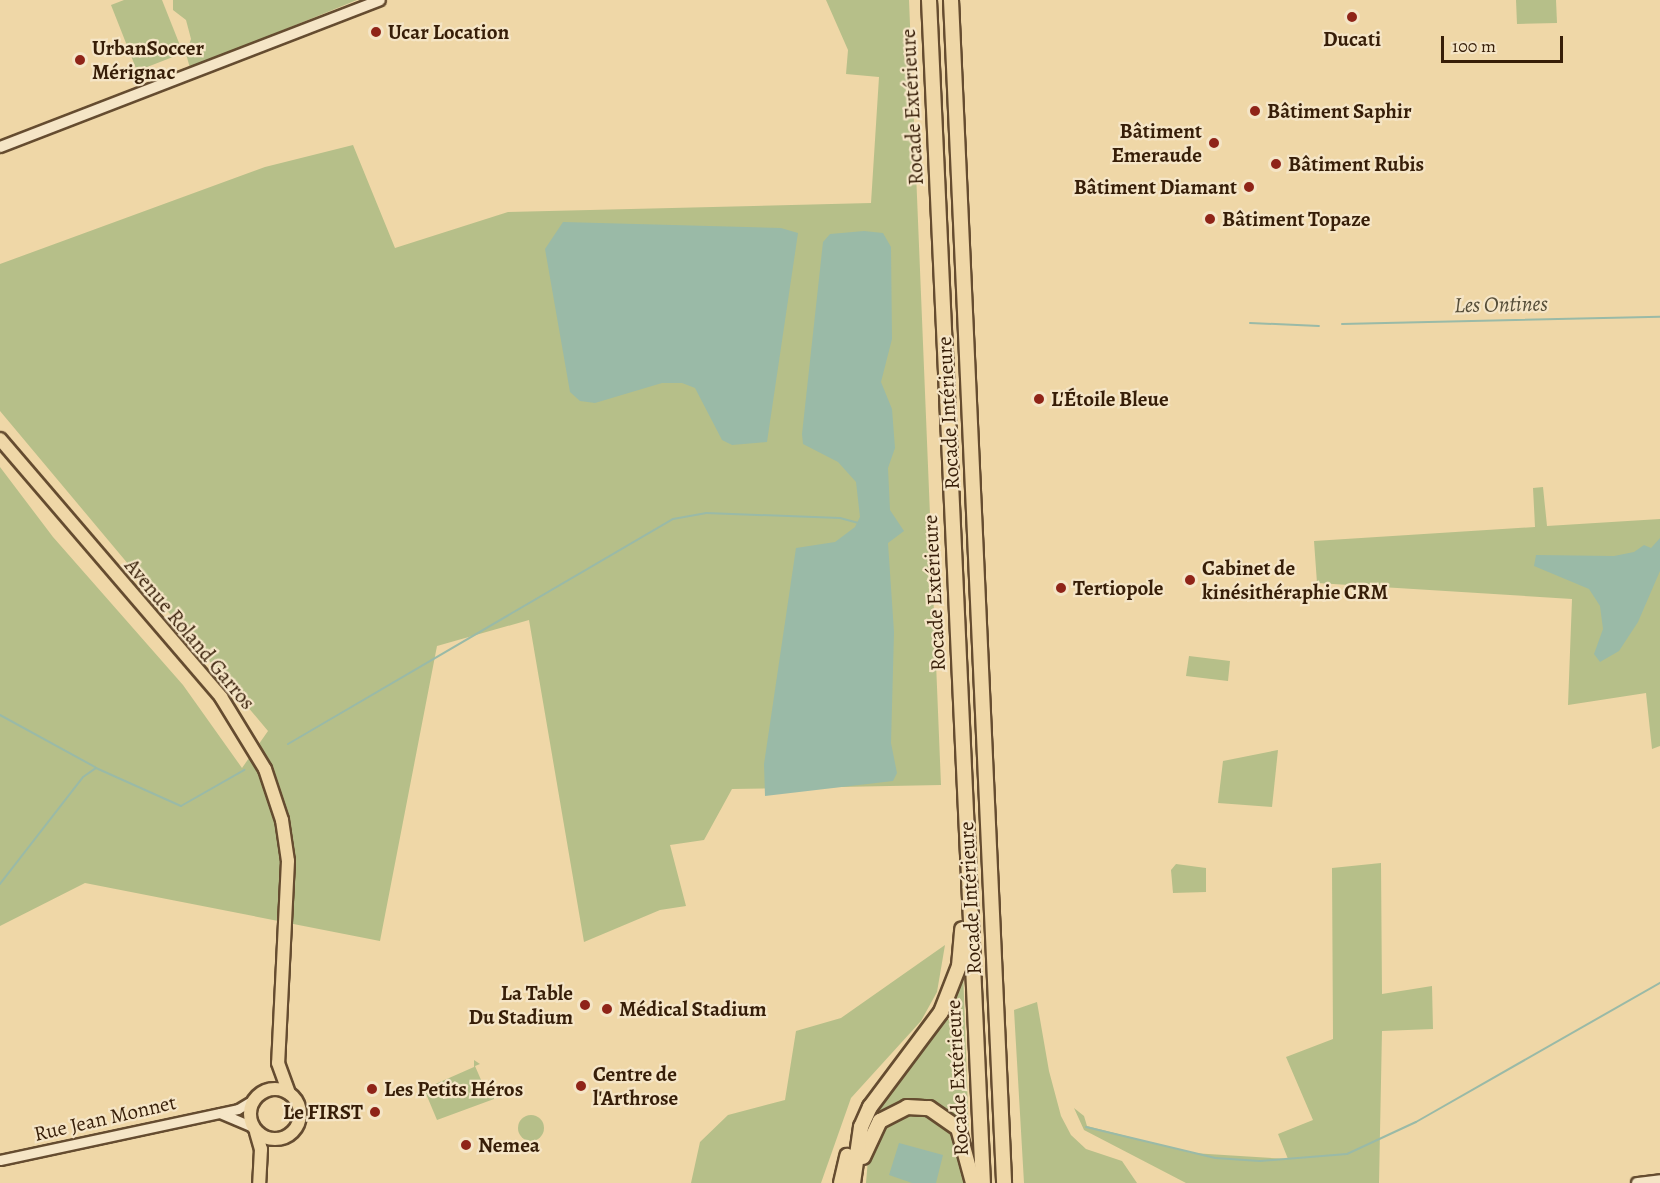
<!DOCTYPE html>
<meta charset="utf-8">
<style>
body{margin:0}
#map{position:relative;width:1660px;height:1183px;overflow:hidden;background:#efd7a7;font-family:Alegreya,serif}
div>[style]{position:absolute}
.green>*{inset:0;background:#b6bf89}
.round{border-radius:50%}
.water>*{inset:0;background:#9abaa7}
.stream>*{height:2px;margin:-1px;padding:0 1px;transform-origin:1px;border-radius:1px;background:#9abaa7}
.roads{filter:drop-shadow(2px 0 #654c30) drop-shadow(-2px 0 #654c30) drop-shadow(0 2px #654c30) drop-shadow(0 -2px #654c30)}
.tertiary>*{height:9px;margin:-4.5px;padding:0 4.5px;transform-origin:4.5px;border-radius:4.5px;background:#f5e5c6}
.secondary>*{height:10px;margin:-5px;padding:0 5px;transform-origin:5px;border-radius:5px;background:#f5e5c6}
.primary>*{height:12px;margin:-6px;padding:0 6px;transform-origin:6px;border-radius:6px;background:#efd7a7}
.primary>.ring{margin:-6px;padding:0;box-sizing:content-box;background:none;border:12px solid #efd7a7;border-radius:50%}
.motorway>*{height:14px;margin:-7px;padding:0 7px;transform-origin:7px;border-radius:7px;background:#efd7a7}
.dots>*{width:16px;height:16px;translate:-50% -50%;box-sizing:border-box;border:3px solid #f5e5c6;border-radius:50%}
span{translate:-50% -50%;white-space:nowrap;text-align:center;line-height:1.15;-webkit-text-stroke:4.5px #f5e5c6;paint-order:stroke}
.poi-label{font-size:21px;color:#371e08;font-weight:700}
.left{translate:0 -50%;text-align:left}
.right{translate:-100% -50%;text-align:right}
.street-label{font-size:21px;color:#371e08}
.water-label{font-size:22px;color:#554d38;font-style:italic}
.scale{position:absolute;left:1441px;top:36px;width:122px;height:27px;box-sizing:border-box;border:3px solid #371e08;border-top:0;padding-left:8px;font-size:18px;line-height:21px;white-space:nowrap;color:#371e08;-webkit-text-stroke:4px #f5e5c6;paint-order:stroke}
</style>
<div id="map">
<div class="green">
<div style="clip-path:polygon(124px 0,162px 0,183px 53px,137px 71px,111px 5px)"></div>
<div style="clip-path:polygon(173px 0,357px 0,190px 68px,186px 54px,191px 39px,186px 20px,173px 10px)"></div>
<div style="clip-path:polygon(826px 0,909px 0,941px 785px,732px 789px,704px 840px,670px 845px,686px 906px,660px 910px,584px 942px,529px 620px,437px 646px,380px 941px,85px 883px,0 926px,0 467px,53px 537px,183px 685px,242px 768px,268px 731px,0 411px,0 264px,265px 167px,353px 145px,395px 248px,508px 212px,871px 203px,879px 77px,846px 74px,848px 50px)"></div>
<div style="clip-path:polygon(1516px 0,1556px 0,1557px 23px,1517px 24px)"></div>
<div style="clip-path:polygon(1543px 487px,1547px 526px,1660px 519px,1660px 746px,1652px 749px,1646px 693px,1568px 705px,1572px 599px,1317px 583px,1314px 541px,1535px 527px,1533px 488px)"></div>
<div style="clip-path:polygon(1189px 656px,1230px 661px,1228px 681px,1186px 676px)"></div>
<div style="clip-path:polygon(1278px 750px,1272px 807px,1218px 803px,1223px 761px)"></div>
<div style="clip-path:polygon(1381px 863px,1382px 994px,1432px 986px,1433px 1029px,1382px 1031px,1379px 1183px,1186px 1183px,1084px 1130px,1074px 1108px,1084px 1116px,1087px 1126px,1192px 1153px,1288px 1159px,1278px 1134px,1313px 1120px,1286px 1057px,1333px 1039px,1332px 868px)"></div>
<div style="clip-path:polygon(1176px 864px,1206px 868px,1206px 892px,1173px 893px,1171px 870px)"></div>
<div style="clip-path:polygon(945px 945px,937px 992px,921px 1021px,851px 1098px,821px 1183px,691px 1183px,700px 1142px,728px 1115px,785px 1100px,796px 1031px,841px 1018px)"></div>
<div style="clip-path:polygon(963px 969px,969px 1137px,943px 1109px,909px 1102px,862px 1147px,869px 1118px)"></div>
<div style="clip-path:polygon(1037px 1002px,1049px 1071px,1061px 1116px,1071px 1135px,1086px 1149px,1122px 1161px,1137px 1183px,1024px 1183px,1014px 1010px)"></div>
<div style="clip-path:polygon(474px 1060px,480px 1064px,475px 1066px,488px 1096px,494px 1094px,494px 1099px,437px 1120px,424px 1089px,474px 1067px)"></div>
<div style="clip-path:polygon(905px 1112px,932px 1114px,952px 1129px,966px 1183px,866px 1183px,868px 1159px,882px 1126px)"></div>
<div class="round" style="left:518px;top:1115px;width:26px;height:26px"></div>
</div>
<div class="water">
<div style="clip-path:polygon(563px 222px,781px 228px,798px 233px,767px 442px,732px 445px,722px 440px,695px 388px,682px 383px,662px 383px,595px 403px,580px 401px,570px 392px,545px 249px)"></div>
<div style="clip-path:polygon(864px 231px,883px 233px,891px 247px,892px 339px,881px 382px,892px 409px,895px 448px,888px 468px,890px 510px,904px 531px,888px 543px,894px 632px,891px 743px,897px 773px,893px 781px,765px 796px,764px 764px,796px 548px,835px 542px,855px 527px,860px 517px,856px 482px,838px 462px,803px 444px,802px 434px,823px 242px,830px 234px)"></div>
<div style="clip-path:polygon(1660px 538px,1660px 571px,1638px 622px,1619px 651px,1600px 662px,1594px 654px,1603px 629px,1600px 606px,1589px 589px,1534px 566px,1536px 555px,1614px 556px,1634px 552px,1644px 545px,1651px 548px)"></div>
<div style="clip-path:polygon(899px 1143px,943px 1155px,936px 1183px,912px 1183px,889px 1175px)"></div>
</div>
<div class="stream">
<div style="left:1250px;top:323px;width:69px;rotate:2.5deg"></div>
<div style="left:1342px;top:324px;width:318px;rotate:-1.3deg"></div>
<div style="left:0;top:715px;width:108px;rotate:28.7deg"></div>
<div style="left:288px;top:744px;width:446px;rotate:-30.3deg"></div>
<div style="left:673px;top:519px;width:34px;rotate:-10deg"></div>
<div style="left:706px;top:513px;width:134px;rotate:2.1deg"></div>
<div style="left:840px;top:518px;width:20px;rotate:15deg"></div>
<div style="left:0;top:884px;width:135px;rotate:-52.2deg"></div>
<div style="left:83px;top:777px;width:16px;rotate:-35deg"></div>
<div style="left:96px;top:768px;width:93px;rotate:24.1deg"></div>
<div style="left:181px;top:806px;width:73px;rotate:-29.7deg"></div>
<div style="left:1086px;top:1127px;width:133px;rotate:13.5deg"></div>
<div style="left:1215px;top:1158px;width:45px;rotate:3.8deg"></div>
<div style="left:1260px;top:1161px;width:87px;rotate:-4.6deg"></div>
<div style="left:1347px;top:1154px;width:76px;rotate:-24.9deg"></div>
<div style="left:1416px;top:1122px;width:281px;rotate:-29.7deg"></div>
</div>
<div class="roads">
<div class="tertiary">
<div style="left:220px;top:1113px;width:36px;rotate:23deg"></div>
<div style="left:0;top:1160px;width:243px;rotate:-12.1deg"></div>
<div style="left:238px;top:1109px;width:17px;rotate:-31deg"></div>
</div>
<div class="secondary">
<div style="left:0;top:147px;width:407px;rotate:-21.1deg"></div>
<div style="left:1637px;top:1183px;width:23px;rotate:-7deg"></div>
</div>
<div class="primary">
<div style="left:0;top:439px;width:340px;rotate:49.4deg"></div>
<div style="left:221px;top:697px;width:84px;rotate:58.6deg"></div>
<div style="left:265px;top:769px;width:54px;rotate:71.6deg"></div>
<div style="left:282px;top:820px;width:41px;rotate:81.7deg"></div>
<div style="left:288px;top:861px;width:202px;rotate:92.8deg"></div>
<div style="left:278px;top:1063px;width:32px;rotate:70deg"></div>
<div class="ring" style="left:250px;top:1089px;width:38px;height:38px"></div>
<div style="left:256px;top:1132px;width:18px;rotate:74deg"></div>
<div style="left:261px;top:1149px;width:34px;rotate:93deg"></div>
</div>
<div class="motorway">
<div style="left:929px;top:0;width:1184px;rotate:87.39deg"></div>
<div style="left:951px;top:0;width:1184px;rotate:87.43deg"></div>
<div style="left:863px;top:1157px;width:40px;rotate:-65deg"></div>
<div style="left:880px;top:1121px;width:30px;rotate:-27deg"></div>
<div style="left:907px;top:1107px;width:22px;rotate:3deg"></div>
<div style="left:929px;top:1108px;width:35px;rotate:35deg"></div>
<div style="left:958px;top:1128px;width:57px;rotate:74.7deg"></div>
<div style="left:841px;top:1183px;width:28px;rotate:-77deg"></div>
<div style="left:853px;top:1183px;width:57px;rotate:-81.9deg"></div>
<div style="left:861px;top:1127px;width:22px;rotate:-66deg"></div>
<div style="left:870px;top:1107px;width:119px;rotate:-53.2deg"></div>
<div style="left:941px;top:1012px;width:49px;rotate:-68.6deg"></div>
<div style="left:959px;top:966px;width:37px;rotate:-85deg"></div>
</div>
</div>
<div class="dots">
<div style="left:1352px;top:17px;background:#8f2418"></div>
<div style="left:376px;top:32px;background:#8f2418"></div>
<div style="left:80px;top:60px;background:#8f2418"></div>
<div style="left:1255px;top:111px;background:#8f2418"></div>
<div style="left:1214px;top:143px;background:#8f2418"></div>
<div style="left:1276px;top:164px;background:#8f2418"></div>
<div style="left:1249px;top:187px;background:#8f2418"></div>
<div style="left:1210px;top:219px;background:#8f2418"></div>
<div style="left:1039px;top:399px;background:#8f2418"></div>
<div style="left:1190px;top:580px;background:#8f2418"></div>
<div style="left:1061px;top:588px;background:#8f2418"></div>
<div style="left:585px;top:1005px;background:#8f2418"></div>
<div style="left:607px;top:1009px;background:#8f2418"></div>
<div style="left:581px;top:1086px;background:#8f2418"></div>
<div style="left:372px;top:1089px;background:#8f2418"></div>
<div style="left:375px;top:1112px;background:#8f2418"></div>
<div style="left:466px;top:1145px;background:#8f2418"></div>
</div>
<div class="poi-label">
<span class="left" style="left:388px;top:32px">Ucar Location</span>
<span style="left:1352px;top:39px">Ducati</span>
<span class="left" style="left:92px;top:60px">UrbanSoccer<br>Mérignac</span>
<span class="left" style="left:1267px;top:111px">Bâtiment Saphir</span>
<span class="right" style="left:1202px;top:143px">Bâtiment<br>Emeraude</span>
<span class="left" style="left:1288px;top:164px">Bâtiment Rubis</span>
<span class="right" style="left:1237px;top:187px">Bâtiment Diamant</span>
<span class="left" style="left:1222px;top:219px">Bâtiment Topaze</span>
<span class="left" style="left:1051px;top:399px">L'Étoile Bleue</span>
<span class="left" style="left:1202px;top:580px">Cabinet de<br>kinésithéraphie CRM</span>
<span class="left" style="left:1073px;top:588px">Tertiopole</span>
<span class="right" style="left:573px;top:1005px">La Table<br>Du Stadium</span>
<span class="left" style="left:619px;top:1009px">Médical Stadium</span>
<span class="left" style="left:593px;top:1086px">Centre de<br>l'Arthrose</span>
<span class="left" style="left:384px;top:1089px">Les Petits Héros</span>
<span class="right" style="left:363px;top:1112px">Le FIRST</span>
<span class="left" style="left:478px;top:1145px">Nemea</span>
</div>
<div class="street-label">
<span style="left:912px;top:107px;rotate:-93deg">Rocade Extérieure</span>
<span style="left:948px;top:413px;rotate:-93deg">Rocade Intérieure</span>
<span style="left:934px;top:593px;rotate:-93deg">Rocade Extérieure</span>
<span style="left:190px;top:634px;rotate:50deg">Avenue Roland Garros</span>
<span style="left:970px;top:898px;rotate:-93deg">Rocade Intérieure</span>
<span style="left:957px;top:1078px;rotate:-93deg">Rocade Extérieure</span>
<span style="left:105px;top:1118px;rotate:-13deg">Rue Jean Monnet</span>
</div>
<div class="water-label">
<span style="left:1501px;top:305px;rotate:-1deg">Les Ontines</span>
</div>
<div class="scale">100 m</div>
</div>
